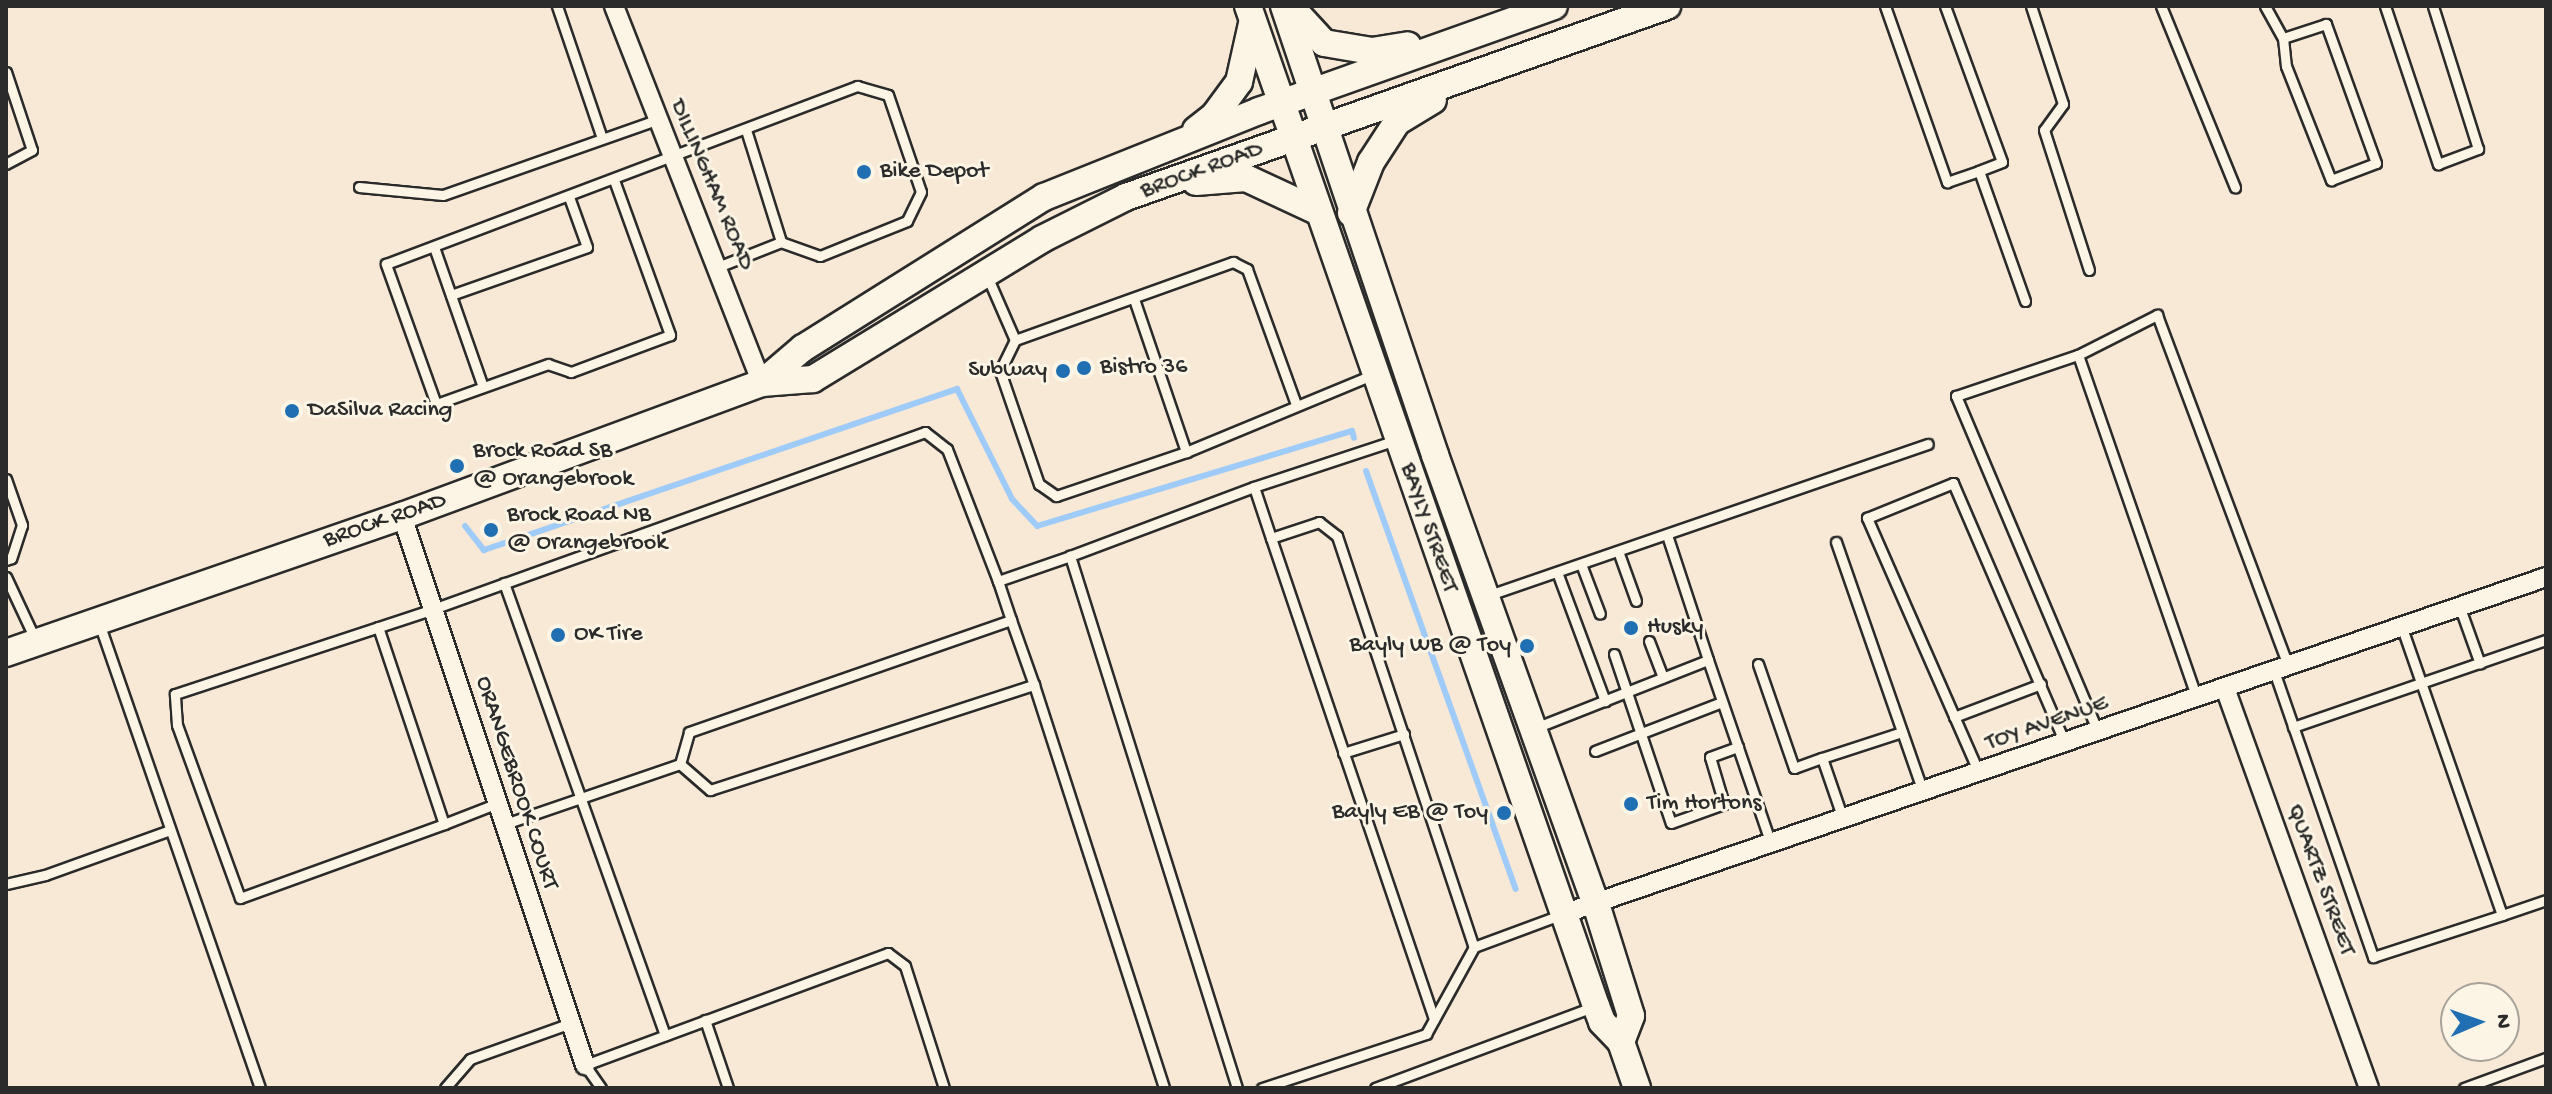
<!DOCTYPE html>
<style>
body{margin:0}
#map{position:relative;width:2552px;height:1094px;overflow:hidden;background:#f8e8d6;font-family:"Gochi Hand",sans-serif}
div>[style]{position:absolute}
.stream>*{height:6px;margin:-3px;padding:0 3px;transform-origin:3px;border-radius:3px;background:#9fcbf9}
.roads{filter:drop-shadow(2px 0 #2b2b2b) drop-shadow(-2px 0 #2b2b2b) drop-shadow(0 2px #2b2b2b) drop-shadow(0 -2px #2b2b2b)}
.lane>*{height:9px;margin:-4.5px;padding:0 4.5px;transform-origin:4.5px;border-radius:4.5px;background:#fcf5e5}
.street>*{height:18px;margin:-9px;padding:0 9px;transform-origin:9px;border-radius:9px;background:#fcf5e5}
.secondary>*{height:26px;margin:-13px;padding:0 13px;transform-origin:13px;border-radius:13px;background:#fcf5e5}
.dots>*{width:22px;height:22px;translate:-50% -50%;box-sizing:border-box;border:4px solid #fcf5e5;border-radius:50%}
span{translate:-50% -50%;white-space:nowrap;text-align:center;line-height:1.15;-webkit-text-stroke:6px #fcf5e5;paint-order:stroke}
.street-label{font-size:24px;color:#2b2b2b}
.poi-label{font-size:24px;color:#2b2b2b}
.left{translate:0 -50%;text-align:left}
.right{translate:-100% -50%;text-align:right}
.frame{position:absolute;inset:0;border:8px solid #2b2b2b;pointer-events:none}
.north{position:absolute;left:2440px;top:982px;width:80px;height:80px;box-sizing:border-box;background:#fcf5e5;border:2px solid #a8a49b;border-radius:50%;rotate:88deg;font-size:22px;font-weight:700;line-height:32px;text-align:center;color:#2b2b2b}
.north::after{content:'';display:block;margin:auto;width:28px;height:36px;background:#1f6fb2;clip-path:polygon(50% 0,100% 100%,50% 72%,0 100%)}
</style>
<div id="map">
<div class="stream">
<div style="left:1366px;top:471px;width:444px;rotate:70.3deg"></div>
<div style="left:465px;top:526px;width:31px;rotate:52deg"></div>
<div style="left:484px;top:550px;width:500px;rotate:-18.8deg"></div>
<div style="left:957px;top:389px;width:123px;rotate:63.4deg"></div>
<div style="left:1012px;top:499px;width:37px;rotate:47deg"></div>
<div style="left:1037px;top:526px;width:329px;rotate:-16.8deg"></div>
<div style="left:1352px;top:431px;width:7px;rotate:74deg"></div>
</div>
<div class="roads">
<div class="lane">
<div style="left:557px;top:6px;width:139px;rotate:71.2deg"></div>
<div style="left:1885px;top:6px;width:187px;rotate:70.6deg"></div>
<div style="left:1947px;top:182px;width:34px;rotate:-19deg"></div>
<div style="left:1979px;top:171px;width:138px;rotate:70.5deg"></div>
<div style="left:1945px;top:6px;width:166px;rotate:69.9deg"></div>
<div style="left:2002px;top:162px;width:25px;rotate:159deg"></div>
<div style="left:2031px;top:6px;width:103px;rotate:71.9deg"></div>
<div style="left:2063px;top:104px;width:32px;rotate:126deg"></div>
<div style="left:2044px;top:130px;width:147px;rotate:72.2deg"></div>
<div style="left:2161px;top:6px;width:196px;rotate:67.8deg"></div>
<div style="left:2265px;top:6px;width:37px;rotate:61deg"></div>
<div style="left:2283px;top:38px;width:28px;rotate:84deg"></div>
<div style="left:2286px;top:66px;width:123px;rotate:68.5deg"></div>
<div style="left:2331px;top:180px;width:48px;rotate:-20.7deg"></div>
<div style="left:2376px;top:163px;width:148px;rotate:-109.8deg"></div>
<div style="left:2326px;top:24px;width:45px;rotate:162deg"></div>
<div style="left:2385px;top:6px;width:167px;rotate:71.5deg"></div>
<div style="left:2438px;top:164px;width:43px;rotate:-20.6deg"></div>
<div style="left:2478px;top:149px;width:150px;rotate:-107.5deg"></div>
<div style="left:6px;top:72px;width:82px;rotate:71.6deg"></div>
<div style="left:32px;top:150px;width:30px;rotate:152deg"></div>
<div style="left:746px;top:130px;width:117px;rotate:72.6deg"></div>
<div style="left:614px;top:180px;width:165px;rotate:70.1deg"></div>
<div style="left:670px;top:335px;width:106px;rotate:159.5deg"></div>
<div style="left:571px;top:372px;width:24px;rotate:-161deg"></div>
<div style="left:548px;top:364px;width:119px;rotate:160.3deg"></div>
<div style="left:436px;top:404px;width:149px;rotate:-109.7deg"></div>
<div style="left:386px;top:264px;width:504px;rotate:-20.7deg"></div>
<div style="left:857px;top:86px;width:32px;rotate:16deg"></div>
<div style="left:888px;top:95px;width:102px;rotate:71.2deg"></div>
<div style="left:921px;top:192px;width:32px;rotate:116deg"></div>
<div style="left:907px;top:221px;width:94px;rotate:158.1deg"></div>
<div style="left:820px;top:256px;width:41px;rotate:-160.3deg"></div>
<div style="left:781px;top:242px;width:66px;rotate:158.5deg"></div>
<div style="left:359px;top:187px;width:84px;rotate:5.4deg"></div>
<div style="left:443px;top:195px;width:226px;rotate:-19.4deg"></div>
<div style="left:434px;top:247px;width:148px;rotate:70.7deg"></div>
<div style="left:987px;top:276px;width:70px;rotate:66.4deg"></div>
<div style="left:1015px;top:340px;width:34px;rotate:116deg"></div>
<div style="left:1000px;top:371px;width:120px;rotate:71deg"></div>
<div style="left:1039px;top:484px;width:21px;rotate:35deg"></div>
<div style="left:1056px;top:496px;width:137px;rotate:-18.7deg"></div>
<div style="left:1186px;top:452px;width:201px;rotate:-22.5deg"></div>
<div style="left:451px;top:295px;width:144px;rotate:-19.4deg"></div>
<div style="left:587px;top:247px;width:53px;rotate:-109.8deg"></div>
<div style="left:1134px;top:299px;width:162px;rotate:71.2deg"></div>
<div style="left:1015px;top:340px;width:232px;rotate:-19.7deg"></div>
<div style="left:1233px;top:262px;width:16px;rotate:27deg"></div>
<div style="left:1247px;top:269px;width:144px;rotate:70.1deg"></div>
<div style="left:2078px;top:355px;width:89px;rotate:-26.9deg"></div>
<div style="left:2157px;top:315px;width:375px;rotate:69.5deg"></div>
<div style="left:1396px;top:440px;width:150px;rotate:161.7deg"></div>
<div style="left:1254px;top:487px;width:54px;rotate:71.6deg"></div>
<div style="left:1271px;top:538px;width:51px;rotate:-18.4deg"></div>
<div style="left:1319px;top:522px;width:23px;rotate:38deg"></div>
<div style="left:1337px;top:536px;width:433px;rotate:71.6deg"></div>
<div style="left:1474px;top:947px;width:92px;rotate:-20.4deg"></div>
<div style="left:6px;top:479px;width:49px;rotate:70.8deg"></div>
<div style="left:22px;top:525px;width:35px;rotate:108deg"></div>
<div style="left:11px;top:558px;width:5px;rotate:158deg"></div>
<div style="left:1667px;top:535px;width:132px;rotate:71.8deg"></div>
<div style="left:1271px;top:538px;width:508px;rotate:71.28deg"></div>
<div style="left:1836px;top:542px;width:265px;rotate:70.8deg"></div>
<div style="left:1618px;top:551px;width:53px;rotate:70.2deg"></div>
<div style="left:1581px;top:564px;width:53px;rotate:69.2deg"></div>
<div style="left:1557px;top:572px;width:138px;rotate:69.6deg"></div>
<div style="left:6px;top:577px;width:68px;rotate:64.9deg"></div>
<div style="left:504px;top:583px;width:480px;rotate:70.4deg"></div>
<div style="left:1489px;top:595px;width:464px;rotate:-19deg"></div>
<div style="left:2460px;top:608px;width:59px;rotate:70.3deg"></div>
<div style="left:99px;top:623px;width:492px;rotate:70.9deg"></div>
<div style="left:378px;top:627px;width:208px;rotate:71.5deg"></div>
<div style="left:444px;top:824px;width:58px;rotate:-21.3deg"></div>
<div style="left:1649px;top:641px;width:39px;rotate:69deg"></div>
<div style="left:1614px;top:654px;width:178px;rotate:71.4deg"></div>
<div style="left:1671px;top:823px;width:56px;rotate:-19.7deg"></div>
<div style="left:1724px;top:804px;width:49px;rotate:-106.6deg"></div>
<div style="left:1710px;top:757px;width:30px;rotate:-20deg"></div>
<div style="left:1758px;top:664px;width:110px;rotate:70.9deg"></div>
<div style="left:1794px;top:768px;width:30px;rotate:-20deg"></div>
<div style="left:1822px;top:758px;width:65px;rotate:71deg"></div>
<div style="left:2274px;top:671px;width:303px;rotate:70.9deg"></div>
<div style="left:2373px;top:957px;width:136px;rotate:-18deg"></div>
<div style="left:2502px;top:915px;width:304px;rotate:-109.2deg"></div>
<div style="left:1034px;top:685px;width:423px;rotate:72.1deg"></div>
<div style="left:1954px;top:717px;width:93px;rotate:-20.8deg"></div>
<div style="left:2293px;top:727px;width:268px;rotate:-19deg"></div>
<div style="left:1535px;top:728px;width:186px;rotate:-21.5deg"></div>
<div style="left:1708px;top:660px;width:194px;rotate:71.1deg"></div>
<div style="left:2098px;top:732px;width:365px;rotate:-112.9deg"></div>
<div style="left:1956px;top:396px;width:129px;rotate:-18.6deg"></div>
<div style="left:2078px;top:355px;width:363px;rotate:70.9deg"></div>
<div style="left:1595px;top:751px;width:136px;rotate:-21.1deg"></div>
<div style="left:1343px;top:753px;width:64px;rotate:-17.3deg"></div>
<div style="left:1822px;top:758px;width:84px;rotate:-18deg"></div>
<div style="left:680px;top:764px;width:40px;rotate:41deg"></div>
<div style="left:710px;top:790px;width:341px;rotate:-18deg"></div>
<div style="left:1034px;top:685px;width:69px;rotate:-109.5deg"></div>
<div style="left:1979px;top:773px;width:279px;rotate:-113.7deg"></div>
<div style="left:1867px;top:518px;width:93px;rotate:-22.1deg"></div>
<div style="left:1953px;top:483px;width:283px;rotate:66.7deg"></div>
<div style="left:444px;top:824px;width:217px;rotate:160.1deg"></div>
<div style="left:240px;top:898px;width:184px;rotate:-110deg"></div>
<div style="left:177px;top:725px;width:31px;rotate:-94deg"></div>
<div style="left:175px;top:694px;width:272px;rotate:-18.2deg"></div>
<div style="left:433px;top:609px;width:523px;rotate:-19.79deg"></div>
<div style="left:925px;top:432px;width:28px;rotate:38deg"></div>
<div style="left:947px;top:449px;width:142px;rotate:68.9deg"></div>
<div style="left:998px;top:581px;width:76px;rotate:-19.1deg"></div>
<div style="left:505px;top:824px;width:185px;rotate:-18.9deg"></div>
<div style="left:680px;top:764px;width:33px;rotate:-74deg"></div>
<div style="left:689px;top:732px;width:341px;rotate:-19.2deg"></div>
<div style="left:1011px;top:620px;width:41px;rotate:-108.4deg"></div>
<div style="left:6px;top:884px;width:40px;rotate:-13deg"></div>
<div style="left:45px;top:875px;width:133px;rotate:-19.8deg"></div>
<div style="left:2502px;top:915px;width:46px;rotate:-18.8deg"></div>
<div style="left:705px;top:1020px;width:72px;rotate:71.3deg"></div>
<div style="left:445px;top:1088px;width:38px;rotate:-49deg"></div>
<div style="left:470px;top:1059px;width:107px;rotate:-19.6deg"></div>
<div style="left:601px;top:1088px;width:28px;rotate:-125deg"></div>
<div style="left:585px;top:1065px;width:323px;rotate:-20.3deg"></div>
<div style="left:888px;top:953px;width:21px;rotate:37deg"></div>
<div style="left:905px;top:966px;width:128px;rotate:72.3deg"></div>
<div style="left:1237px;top:1088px;width:558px;rotate:-107.43deg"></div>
<div style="left:1070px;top:556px;width:197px;rotate:-20.6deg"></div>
<div style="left:1262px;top:1088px;width:173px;rotate:-18.2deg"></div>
<div style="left:1426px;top:1034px;width:99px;rotate:-61.1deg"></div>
<div style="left:1375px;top:1088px;width:233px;rotate:-20.4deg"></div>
<div style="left:2464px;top:1088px;width:87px;rotate:-20.1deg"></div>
</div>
<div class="street">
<div style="left:614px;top:6px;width:405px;rotate:68.6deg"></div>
<div style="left:402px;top:516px;width:579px;rotate:71.57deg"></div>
<div style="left:2225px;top:688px;width:425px;rotate:70.2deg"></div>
<div style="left:1563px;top:914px;width:1039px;rotate:-18.92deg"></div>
</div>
<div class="secondary">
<div style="left:1248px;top:6px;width:1059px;rotate:70.81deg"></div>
<div style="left:1596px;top:1006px;width:17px;rotate:69deg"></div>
<div style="left:1602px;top:1022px;width:28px;rotate:46deg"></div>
<div style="left:1621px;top:1042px;width:49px;rotate:70.8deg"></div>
<div style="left:1284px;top:6px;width:474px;rotate:71.4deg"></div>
<div style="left:1435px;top:455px;width:477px;rotate:70.3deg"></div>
<div style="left:1596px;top:904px;width:117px;rotate:72.6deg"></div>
<div style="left:1631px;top:1016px;width:28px;rotate:111deg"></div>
<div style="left:1290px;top:6px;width:50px;rotate:47.4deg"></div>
<div style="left:1324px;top:43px;width:49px;rotate:9.5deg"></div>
<div style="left:1372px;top:51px;width:36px;rotate:-9deg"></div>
<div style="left:1196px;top:130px;width:23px;rotate:-38deg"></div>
<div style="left:1214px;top:116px;width:42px;rotate:-53.7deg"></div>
<div style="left:1239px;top:82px;width:59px;rotate:-77.4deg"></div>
<div style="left:1196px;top:182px;width:50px;rotate:-4.6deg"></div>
<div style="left:1246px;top:178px;width:78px;rotate:24.9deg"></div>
<div style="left:1351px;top:213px;width:55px;rotate:-68.6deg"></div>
<div style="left:1371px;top:162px;width:48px;rotate:-57deg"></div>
<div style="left:1397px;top:122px;width:42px;rotate:-31.4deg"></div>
<div style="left:762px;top:383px;width:54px;rotate:-40.5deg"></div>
<div style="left:803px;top:348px;width:284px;rotate:-32.1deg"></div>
<div style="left:1044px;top:197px;width:232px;rotate:-21.8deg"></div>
<div style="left:1259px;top:111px;width:313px;rotate:-19.6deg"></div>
<div style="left:6px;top:653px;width:419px;rotate:-19.1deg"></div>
<div style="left:402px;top:516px;width:384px;rotate:-20.3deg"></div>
<div style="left:762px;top:383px;width:51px;rotate:-4.5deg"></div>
<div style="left:813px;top:379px;width:268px;rotate:-31.4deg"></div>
<div style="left:1042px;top:239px;width:94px;rotate:-26.6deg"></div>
<div style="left:1126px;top:197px;width:574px;rotate:-19.45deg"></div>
</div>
</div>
<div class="dots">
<div style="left:864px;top:172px;background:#1f6fb2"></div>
<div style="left:1084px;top:368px;background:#1f6fb2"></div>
<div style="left:1063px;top:371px;background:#1f6fb2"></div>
<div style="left:292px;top:411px;background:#1f6fb2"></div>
<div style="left:457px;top:466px;background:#1f6fb2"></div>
<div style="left:491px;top:530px;background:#1f6fb2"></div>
<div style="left:1631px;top:628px;background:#1f6fb2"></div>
<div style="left:558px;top:635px;background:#1f6fb2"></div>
<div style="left:1527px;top:646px;background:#1f6fb2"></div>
<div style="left:1631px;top:804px;background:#1f6fb2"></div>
<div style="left:1504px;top:813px;background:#1f6fb2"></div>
</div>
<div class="street-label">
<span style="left:1202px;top:171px;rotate:-20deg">BROCK ROAD</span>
<span style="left:711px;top:185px;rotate:67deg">DILLINGHAM ROAD</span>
<span style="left:385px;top:521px;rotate:-19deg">BROCK ROAD</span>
<span style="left:1428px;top:528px;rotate:71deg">BAYLY STREET</span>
<span style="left:2047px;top:724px;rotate:-19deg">TOY AVENUE</span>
<span style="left:516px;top:783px;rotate:72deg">ORANGEBROOK COURT</span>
<span style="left:2320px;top:880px;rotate:70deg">QUARTZ STREET</span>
</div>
<div class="poi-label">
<span class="left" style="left:880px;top:172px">Bike Depot</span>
<span class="left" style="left:1100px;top:368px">Bistro 36</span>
<span class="right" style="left:1047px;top:371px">Subway</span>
<span class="left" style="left:308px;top:411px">DaSilva Racing</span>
<span class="left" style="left:473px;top:466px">Brock Road SB<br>@ Orangebrook</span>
<span class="left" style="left:507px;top:530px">Brock Road NB<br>@ Orangebrook</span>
<span class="left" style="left:1647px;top:628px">Husky</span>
<span class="left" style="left:574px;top:635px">OK Tire</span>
<span class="right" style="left:1511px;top:646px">Bayly WB @ Toy</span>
<span class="left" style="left:1647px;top:804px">Tim Hortons</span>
<span class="right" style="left:1488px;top:813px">Bayly EB @ Toy</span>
</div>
<div class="frame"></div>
<div class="north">N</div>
</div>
